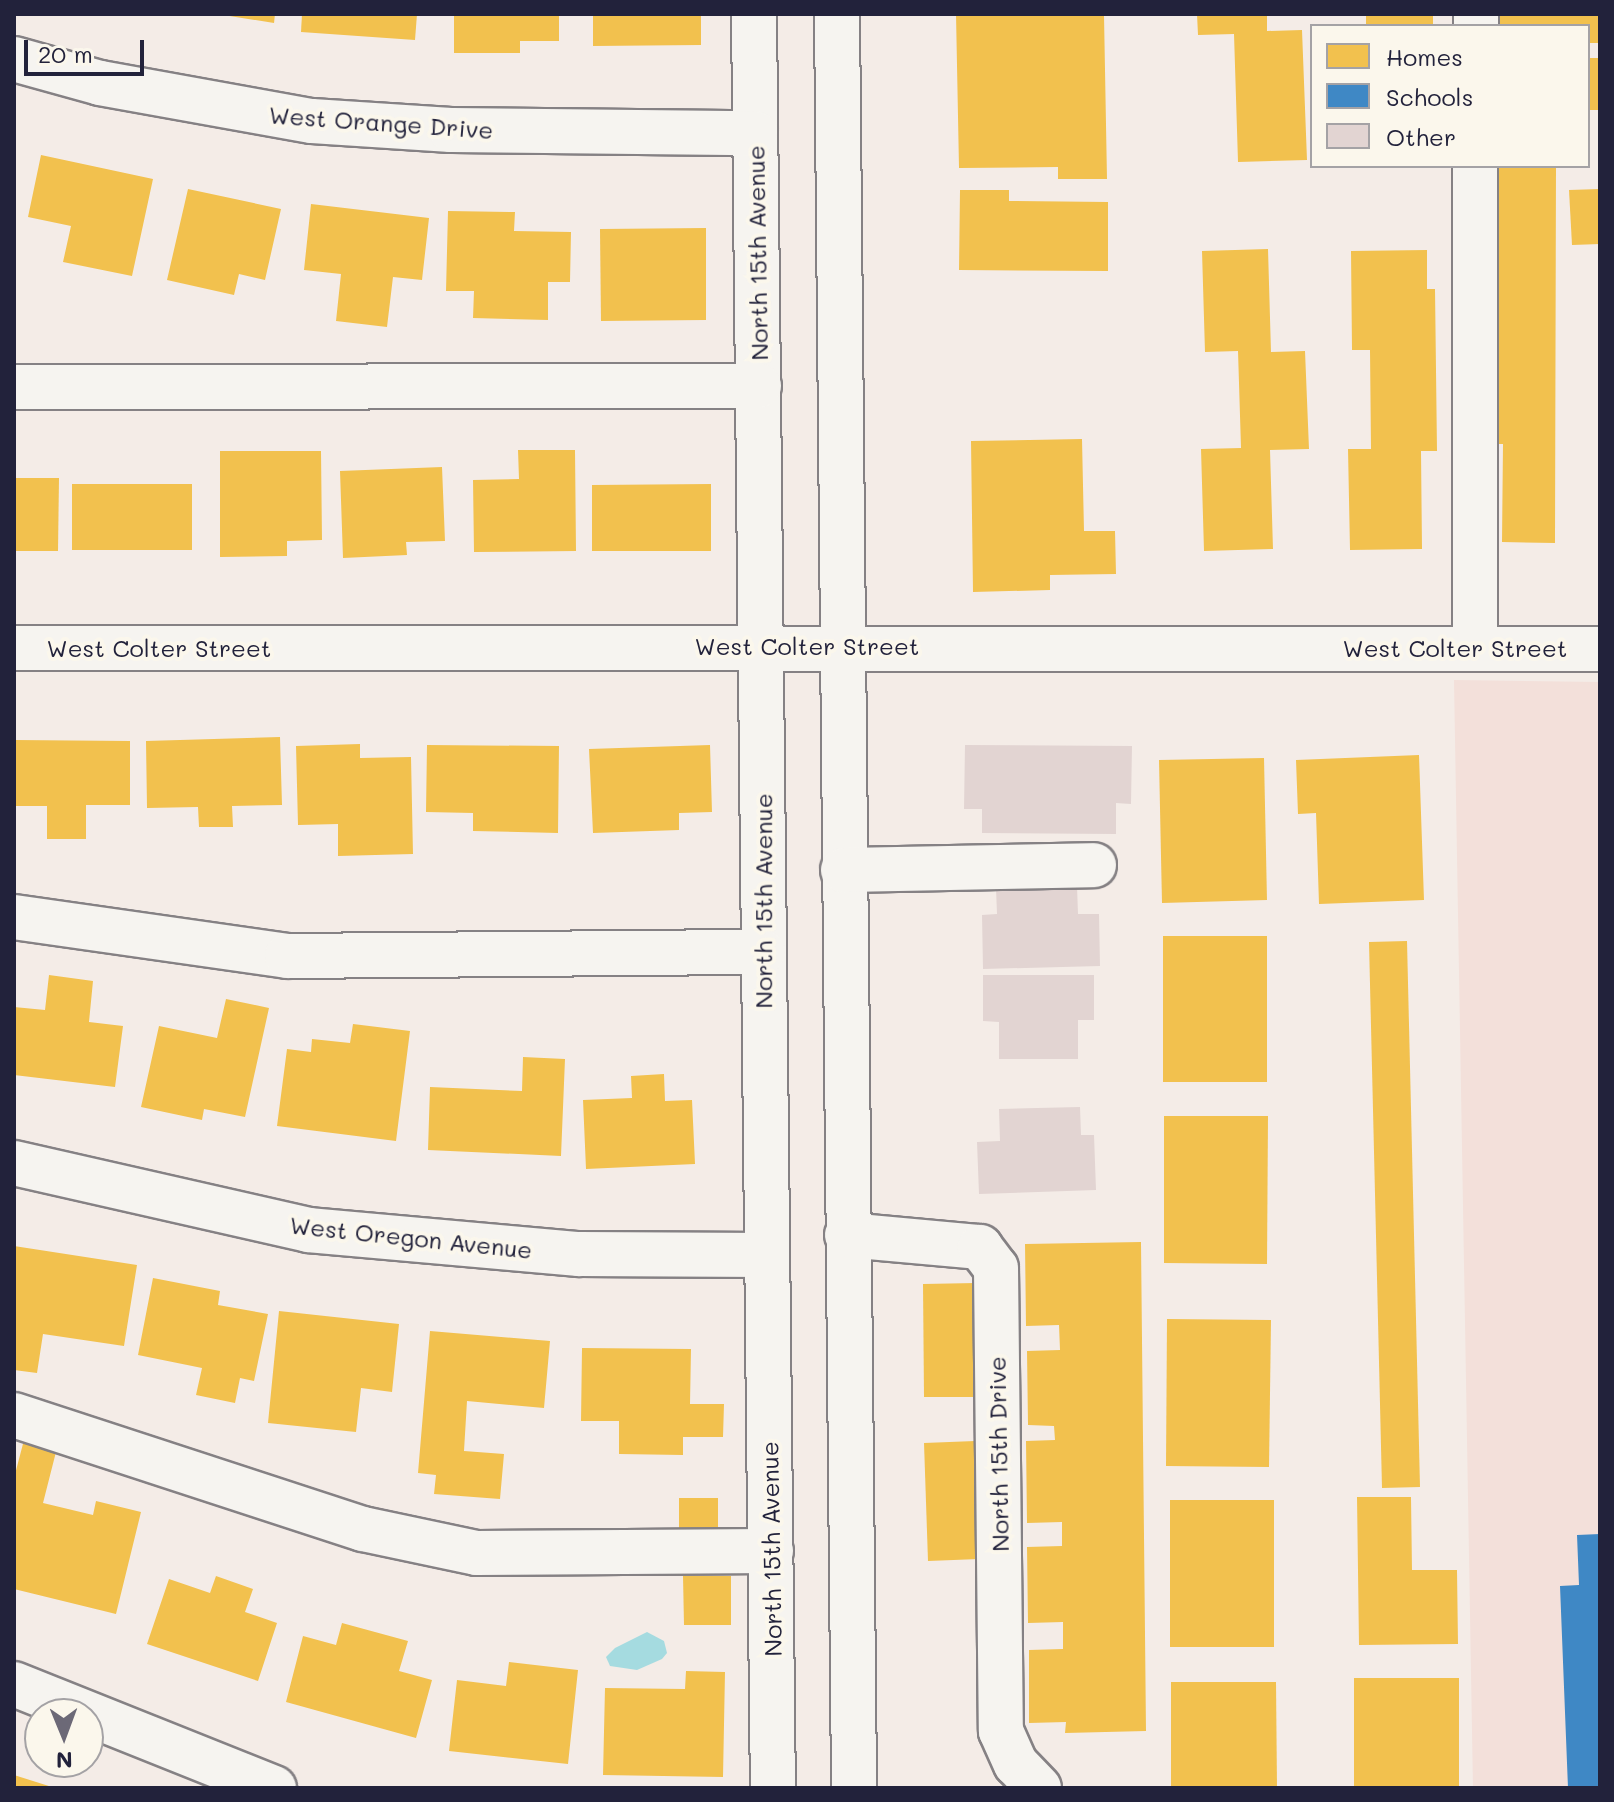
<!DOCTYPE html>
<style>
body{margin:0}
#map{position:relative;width:1614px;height:1802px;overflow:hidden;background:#f4ece7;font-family:Mali,sans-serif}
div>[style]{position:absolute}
.built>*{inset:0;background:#f3e0da}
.water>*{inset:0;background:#a5dbe0}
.homes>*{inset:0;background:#f2c14e}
.schools>*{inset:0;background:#3f88c5}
.building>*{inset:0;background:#e2d4d2}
.roads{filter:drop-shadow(2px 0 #858184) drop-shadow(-2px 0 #858184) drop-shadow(0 2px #858184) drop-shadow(0 -2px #858184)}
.minor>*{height:44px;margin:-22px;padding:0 22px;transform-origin:22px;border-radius:22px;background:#f6f4f0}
span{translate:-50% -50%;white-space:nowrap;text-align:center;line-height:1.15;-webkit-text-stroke:8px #fbf7ec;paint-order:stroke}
.street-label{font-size:24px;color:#22223b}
.frame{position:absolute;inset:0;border:16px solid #22223b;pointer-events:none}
.legend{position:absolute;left:1310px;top:24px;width:280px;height:144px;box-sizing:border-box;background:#fbf7ec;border:2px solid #a4a2a5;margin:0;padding:10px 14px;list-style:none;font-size:24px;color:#22223b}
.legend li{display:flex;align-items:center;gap:16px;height:40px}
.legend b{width:40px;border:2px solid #a4a2a5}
.north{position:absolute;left:24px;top:1698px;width:80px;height:80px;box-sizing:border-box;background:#fbf7ec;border:2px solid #a4a2a5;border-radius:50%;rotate:179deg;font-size:22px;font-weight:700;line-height:32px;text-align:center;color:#22223b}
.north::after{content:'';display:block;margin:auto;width:28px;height:36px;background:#6c6977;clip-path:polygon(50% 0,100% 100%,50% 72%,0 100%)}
.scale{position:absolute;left:24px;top:40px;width:120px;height:36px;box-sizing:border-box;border:4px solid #22223b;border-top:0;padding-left:10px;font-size:24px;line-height:28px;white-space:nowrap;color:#22223b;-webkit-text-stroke:6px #fbf7ec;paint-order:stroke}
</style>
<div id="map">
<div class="built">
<div style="clip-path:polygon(1454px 680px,1600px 682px,1600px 1788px,1473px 1788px)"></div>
</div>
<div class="water">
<div style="clip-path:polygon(647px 1632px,664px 1641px,667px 1653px,662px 1659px,637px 1670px,610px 1666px,606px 1657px,615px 1648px)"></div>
</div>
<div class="homes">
<div style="clip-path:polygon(217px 14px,275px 14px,274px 23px)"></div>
<div style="clip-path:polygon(302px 14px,417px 14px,415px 40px,301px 32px)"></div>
<div style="clip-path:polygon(454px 14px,559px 14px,559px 41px,520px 41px,520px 53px,454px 53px)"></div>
<div style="clip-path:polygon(593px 14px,701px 14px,701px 45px,593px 46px)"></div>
<div style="clip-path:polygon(956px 14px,1104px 15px,1107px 179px,1058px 179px,1058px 167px,959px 168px)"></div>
<div style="clip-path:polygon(1197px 14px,1267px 14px,1267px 31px,1302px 30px,1307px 160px,1238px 162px,1234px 34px,1198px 35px)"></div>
<div style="clip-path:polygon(1366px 14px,1433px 14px,1433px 26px,1366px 26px)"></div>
<div style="clip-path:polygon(1498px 14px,1600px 14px,1600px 43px,1588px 43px,1588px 26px,1498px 26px)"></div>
<div style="clip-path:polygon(1588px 58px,1600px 58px,1600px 110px,1588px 110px)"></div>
<div style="clip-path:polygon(41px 155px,153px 179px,132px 276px,63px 262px,71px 226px,28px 217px)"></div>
<div style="clip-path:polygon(1498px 166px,1556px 166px,1555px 543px,1502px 542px,1503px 444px,1490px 444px)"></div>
<div style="clip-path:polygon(188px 189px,281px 209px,265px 280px,239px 274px,234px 295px,167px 280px)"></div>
<div style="clip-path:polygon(1600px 189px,1600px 244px,1572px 245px,1569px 190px)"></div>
<div style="clip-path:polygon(960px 190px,1009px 190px,1009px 201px,1108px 202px,1108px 271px,959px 270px)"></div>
<div style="clip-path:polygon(311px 204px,429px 218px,422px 280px,393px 277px,387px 327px,336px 321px,341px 274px,304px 270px)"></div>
<div style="clip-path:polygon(448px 211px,515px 212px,514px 231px,571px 232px,570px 282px,548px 282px,548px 320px,473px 318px,474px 291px,446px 291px)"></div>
<div style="clip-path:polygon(706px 228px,706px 320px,601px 321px,600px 229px)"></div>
<div style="clip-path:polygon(1268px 249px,1271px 352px,1305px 351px,1309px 449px,1270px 450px,1273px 549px,1204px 551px,1201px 449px,1241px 448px,1238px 351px,1205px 352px,1202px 251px)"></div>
<div style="clip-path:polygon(1427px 250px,1427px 289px,1435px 289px,1437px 451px,1421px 451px,1422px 549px,1350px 550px,1348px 449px,1371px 449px,1370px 350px,1352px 350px,1351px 251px)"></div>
<div style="clip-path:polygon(1082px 439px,1084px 531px,1115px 531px,1116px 574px,1050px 575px,1050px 590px,973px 592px,971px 441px)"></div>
<div style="clip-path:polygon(518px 450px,575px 450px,576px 551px,474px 552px,473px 480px,519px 479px)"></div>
<div style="clip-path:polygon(220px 451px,321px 451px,322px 540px,287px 541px,287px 556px,220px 557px)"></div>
<div style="clip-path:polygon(442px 467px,445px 541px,406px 542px,407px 555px,343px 558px,340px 471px)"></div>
<div style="clip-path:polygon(14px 478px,59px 478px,58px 551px,14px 551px)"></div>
<div style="clip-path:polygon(72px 484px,192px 484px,192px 550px,72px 550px)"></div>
<div style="clip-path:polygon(711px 484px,711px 551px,592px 551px,592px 485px)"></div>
<div style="clip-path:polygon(280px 737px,282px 805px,232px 806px,233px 827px,199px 827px,198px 807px,147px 808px,146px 741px)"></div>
<div style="clip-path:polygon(14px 740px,130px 741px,130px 805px,86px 805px,86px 839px,47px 839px,47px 806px,14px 806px)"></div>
<div style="clip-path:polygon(360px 744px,360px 758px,411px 757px,413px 854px,338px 856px,338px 824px,298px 825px,296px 746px)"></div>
<div style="clip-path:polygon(427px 745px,559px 746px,558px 833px,473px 831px,473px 813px,426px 812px)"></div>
<div style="clip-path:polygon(710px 745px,712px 812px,679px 813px,679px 830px,593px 833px,589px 749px)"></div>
<div style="clip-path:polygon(1419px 755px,1424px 900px,1319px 904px,1316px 813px,1298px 814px,1296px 760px)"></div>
<div style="clip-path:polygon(1264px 758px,1267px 900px,1162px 903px,1159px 760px)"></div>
<div style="clip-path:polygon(1163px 936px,1267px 936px,1267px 1082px,1163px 1082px)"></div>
<div style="clip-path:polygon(1407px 941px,1420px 1487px,1382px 1488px,1369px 942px)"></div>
<div style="clip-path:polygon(49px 975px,93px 981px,89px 1022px,123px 1026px,115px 1087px,14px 1075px,14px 1007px,45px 1010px)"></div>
<div style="clip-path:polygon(226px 999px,269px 1008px,245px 1117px,204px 1109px,202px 1120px,141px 1107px,159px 1026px,217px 1038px)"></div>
<div style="clip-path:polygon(353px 1024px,410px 1031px,396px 1141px,277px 1126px,287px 1049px,311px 1052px,312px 1039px,350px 1043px)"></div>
<div style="clip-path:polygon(523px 1057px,565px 1059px,561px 1156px,428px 1150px,430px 1087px,522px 1091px)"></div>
<div style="clip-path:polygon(664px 1074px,665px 1101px,692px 1100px,695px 1164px,586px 1169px,583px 1100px,632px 1098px,631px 1076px)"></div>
<div style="clip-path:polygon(1164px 1116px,1268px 1116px,1267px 1264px,1164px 1263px)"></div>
<div style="clip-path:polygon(1141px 1242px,1146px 1731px,1065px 1733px,1066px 1722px,1029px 1723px,1029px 1650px,1063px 1649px,1063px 1622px,1028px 1623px,1027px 1547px,1062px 1546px,1062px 1522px,1027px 1523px,1026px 1441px,1055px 1440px,1054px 1426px,1028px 1425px,1027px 1351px,1060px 1350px,1059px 1325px,1026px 1326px,1025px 1244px)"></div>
<div style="clip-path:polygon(14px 1246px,137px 1265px,124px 1346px,43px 1334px,37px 1373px,14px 1370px)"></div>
<div style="clip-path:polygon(153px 1278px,220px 1291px,218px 1305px,268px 1314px,254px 1381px,240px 1378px,235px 1403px,196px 1395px,202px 1368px,138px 1355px)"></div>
<div style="clip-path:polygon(976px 1283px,976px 1397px,924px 1397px,923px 1284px)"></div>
<div style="clip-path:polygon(279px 1311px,399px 1324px,392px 1392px,361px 1388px,356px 1432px,268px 1423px)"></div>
<div style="clip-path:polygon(1167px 1319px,1271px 1320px,1269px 1467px,1166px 1466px)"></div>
<div style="clip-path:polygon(430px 1331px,550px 1341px,544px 1408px,467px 1401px,464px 1451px,504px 1454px,500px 1499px,434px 1494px,436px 1475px,418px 1473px)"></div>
<div style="clip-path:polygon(582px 1348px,691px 1349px,690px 1404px,724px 1404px,723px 1437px,683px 1437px,683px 1455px,619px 1454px,619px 1421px,581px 1421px)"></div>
<div style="clip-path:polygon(24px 1440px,57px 1448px,43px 1503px,93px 1515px,96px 1501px,141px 1512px,116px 1614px,14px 1589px,14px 1478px)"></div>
<div style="clip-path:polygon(975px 1441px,979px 1559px,928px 1561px,924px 1443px)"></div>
<div style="clip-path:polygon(1357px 1497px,1411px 1497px,1412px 1570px,1457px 1570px,1458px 1644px,1359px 1645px)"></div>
<div style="clip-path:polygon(679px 1498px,718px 1498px,718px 1537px,679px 1537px)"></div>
<div style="clip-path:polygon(1170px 1500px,1274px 1500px,1274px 1647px,1170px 1647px)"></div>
<div style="clip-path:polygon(216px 1576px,253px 1589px,245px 1612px,277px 1623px,258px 1681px,147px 1644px,169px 1579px,210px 1593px)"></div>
<div style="clip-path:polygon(683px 1576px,731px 1576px,731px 1625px,684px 1625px)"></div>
<div style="clip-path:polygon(342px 1623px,408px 1641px,399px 1671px,432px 1680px,416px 1738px,286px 1702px,303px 1636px,336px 1645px)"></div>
<div style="clip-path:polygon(509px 1662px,578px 1670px,568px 1764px,449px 1751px,457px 1680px,506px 1686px)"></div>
<div style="clip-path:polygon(686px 1671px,725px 1672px,723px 1777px,603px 1775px,605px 1688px,685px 1689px)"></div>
<div style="clip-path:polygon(1354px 1678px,1459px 1678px,1459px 1788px,1354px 1788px)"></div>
<div style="clip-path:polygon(1171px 1682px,1276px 1682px,1277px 1788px,1171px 1788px)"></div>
<div style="clip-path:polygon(14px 1775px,52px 1787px,52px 1788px,14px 1788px)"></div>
</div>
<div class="schools">
<div style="clip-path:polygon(1600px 1534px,1600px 1788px,1568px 1788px,1560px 1586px,1579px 1585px,1577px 1535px)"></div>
</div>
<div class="building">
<div style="clip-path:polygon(965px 745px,1132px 746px,1131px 804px,1116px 803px,1116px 834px,982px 833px,982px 809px,964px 809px)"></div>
<div style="clip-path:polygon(1077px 886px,1078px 914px,1099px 914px,1100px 966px,983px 969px,982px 915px,997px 914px,996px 888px)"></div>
<div style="clip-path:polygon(983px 975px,1094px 975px,1094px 1020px,1078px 1020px,1078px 1059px,999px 1059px,999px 1022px,983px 1021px)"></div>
<div style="clip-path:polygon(1080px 1107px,1081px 1135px,1094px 1135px,1096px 1190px,979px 1194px,977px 1142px,1000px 1141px,999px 1109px)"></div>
</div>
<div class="roads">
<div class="minor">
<div style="left:754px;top:14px;width:1774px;rotate:89.39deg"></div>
<div style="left:837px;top:14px;width:1774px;rotate:89.45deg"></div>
<div style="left:1476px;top:26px;width:12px;rotate:-90deg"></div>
<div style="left:14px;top:59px;width:89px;rotate:15.6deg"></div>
<div style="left:100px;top:83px;width:215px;rotate:10.2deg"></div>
<div style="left:312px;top:121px;width:139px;rotate:3.7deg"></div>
<div style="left:451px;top:130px;width:304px;rotate:0.6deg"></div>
<div style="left:14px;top:387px;width:745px;rotate:-0.08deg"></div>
<div style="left:14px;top:648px;width:1586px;rotate:0.04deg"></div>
<div style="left:1475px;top:648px;width:482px;rotate:-90deg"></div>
<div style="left:843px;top:870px;width:251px;rotate:-1.1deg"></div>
<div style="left:14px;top:917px;width:276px;rotate:8.1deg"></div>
<div style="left:287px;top:956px;width:476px;rotate:-0.5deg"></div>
<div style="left:14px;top:1163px;width:302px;rotate:12.8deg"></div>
<div style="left:308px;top:1230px;width:272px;rotate:5.1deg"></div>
<div style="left:579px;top:1254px;width:188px;rotate:0.3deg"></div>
<div style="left:847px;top:1235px;width:134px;rotate:5.2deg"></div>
<div style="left:980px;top:1247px;width:26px;rotate:53deg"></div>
<div style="left:996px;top:1268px;width:463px;rotate:89.4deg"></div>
<div style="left:1001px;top:1731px;width:36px;rotate:66deg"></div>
<div style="left:1016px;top:1764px;width:33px;rotate:46deg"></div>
<div style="left:14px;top:1415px;width:367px;rotate:18.1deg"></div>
<div style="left:363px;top:1529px;width:116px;rotate:11.9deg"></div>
<div style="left:477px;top:1553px;width:294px;rotate:-0.4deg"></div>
<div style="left:14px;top:1684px;width:280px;rotate:21.8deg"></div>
</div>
</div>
<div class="street-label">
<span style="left:381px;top:122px;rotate:4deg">West Orange Drive</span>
<span style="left:757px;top:253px;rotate:-91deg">North 15th Avenue</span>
<span style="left:807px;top:646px">West Colter Street</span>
<span style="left:159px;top:648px">West Colter Street</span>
<span style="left:1455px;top:648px">West Colter Street</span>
<span style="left:763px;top:901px;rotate:-90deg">North 15th Avenue</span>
<span style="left:411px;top:1237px;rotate:6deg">West Oregon Avenue</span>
<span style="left:998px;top:1454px;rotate:-91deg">North 15th Drive</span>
<span style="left:771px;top:1549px;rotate:-91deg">North 15th Avenue</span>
</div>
<div class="frame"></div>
<ul class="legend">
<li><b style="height:22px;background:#f2c14e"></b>Homes</li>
<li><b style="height:22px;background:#3f88c5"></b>Schools</li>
<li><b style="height:22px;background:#e2d4d2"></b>Other</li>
</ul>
<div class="north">N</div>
<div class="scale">20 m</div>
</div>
